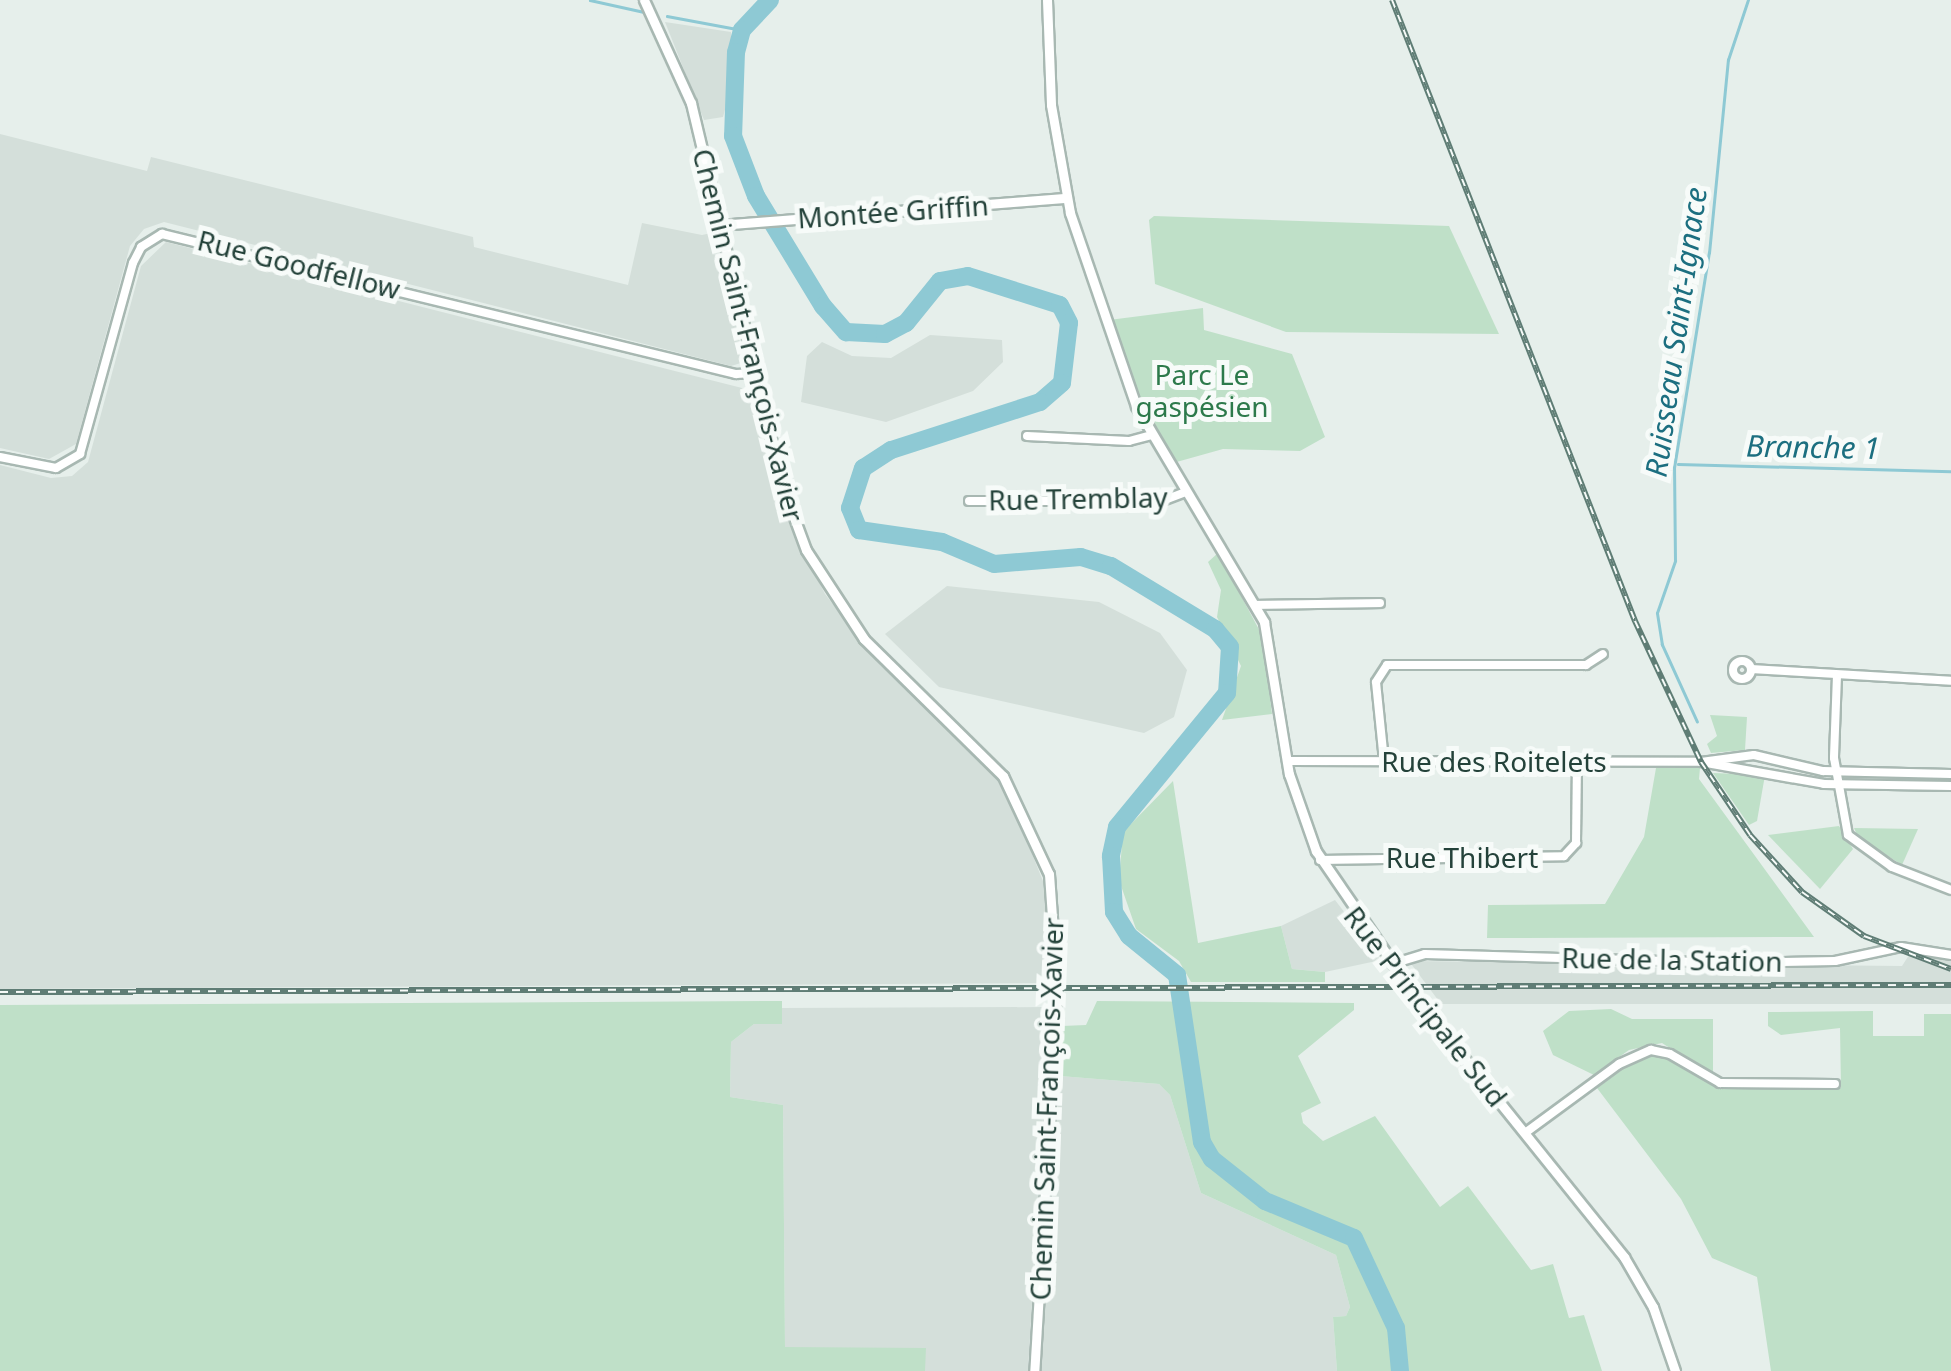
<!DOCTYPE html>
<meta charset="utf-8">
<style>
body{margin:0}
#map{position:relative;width:1951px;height:1371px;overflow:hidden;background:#e6efeb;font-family:"Noto Sans",sans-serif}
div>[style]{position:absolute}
.built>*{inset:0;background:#d4dfda}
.green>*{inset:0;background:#bfe0c8}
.stream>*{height:2.5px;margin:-1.25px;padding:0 1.25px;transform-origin:1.25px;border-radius:1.25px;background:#8ec9d4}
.river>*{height:18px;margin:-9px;padding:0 9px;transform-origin:9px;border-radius:9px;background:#8ec9d4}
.roads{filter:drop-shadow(2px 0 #a8b8b2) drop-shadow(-2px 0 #a8b8b2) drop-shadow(0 2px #a8b8b2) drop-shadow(0 -2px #a8b8b2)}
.minor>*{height:8px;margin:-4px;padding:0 4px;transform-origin:4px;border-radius:4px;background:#fff}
.minor>.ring{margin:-4px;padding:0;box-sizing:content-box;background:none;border:8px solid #fff;border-radius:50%}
.tertiary>*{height:9px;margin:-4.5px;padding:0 4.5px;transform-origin:4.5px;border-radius:4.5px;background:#fff}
.rail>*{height:6px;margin-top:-3px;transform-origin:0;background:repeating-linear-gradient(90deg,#f7fbf9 0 8px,#5f7d75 0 16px);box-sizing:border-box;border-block:2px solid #5f7d75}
span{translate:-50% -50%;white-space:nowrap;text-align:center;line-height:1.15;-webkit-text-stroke:10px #f7fbf9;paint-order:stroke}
.street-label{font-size:28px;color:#24423a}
.park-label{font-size:28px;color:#2d7a4b}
.water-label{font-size:30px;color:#1c6f80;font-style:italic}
</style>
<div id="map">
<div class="built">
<div style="clip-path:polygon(665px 22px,731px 32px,732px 83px,723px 117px,704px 120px)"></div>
<div style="clip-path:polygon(0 134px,147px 171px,151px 157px,473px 237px,474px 247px,628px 285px,642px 223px,702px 235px,716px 232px,744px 362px,731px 366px,164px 222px,144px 229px,130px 246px,76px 444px,49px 459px,0 448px)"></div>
<div style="clip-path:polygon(166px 242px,742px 388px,757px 411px,788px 521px,825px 594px,880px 665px,960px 736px,1005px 787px,1049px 896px,1052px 983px,0 989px,0 465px,51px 478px,72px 476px,88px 462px,141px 266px)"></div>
<div style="clip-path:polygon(930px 335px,1002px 340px,1003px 362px,973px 391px,886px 422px,801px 402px,807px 356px,822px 342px,852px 356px,891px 358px)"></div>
<div style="clip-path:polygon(947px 586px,1099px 602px,1160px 633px,1187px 670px,1174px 717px,1144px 733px,939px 687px,885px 634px)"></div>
<div style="clip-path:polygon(1335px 900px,1381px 960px,1325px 972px,1292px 969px,1281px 926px)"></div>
<div style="clip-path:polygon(1911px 952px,1951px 961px,1951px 1004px,1441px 1004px,1409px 961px,1902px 966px)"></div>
<div style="clip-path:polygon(1050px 1007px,1028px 1371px,925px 1371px,925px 1348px,785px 1348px,783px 1105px,730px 1097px,731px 1042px,754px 1024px,782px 1024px,782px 1008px)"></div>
<div style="clip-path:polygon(1060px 1076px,1159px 1084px,1170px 1095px,1201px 1193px,1336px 1255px,1350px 1307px,1346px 1316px,1333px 1317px,1337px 1371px,1040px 1371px)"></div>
</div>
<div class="green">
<div style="clip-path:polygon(1154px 216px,1449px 226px,1499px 334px,1286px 332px,1155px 284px,1149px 220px)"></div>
<div style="clip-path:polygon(1203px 308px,1204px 330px,1292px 354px,1325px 437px,1300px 451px,1223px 449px,1173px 463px,1140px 404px,1109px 320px)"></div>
<div style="clip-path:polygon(1218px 553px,1263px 637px,1272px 714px,1222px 720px,1241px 666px,1217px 617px,1221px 590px,1208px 562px)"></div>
<div style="clip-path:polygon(1710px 715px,1747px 717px,1745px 750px,1711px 753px,1707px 744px,1717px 736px)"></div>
<div style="clip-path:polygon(1656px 768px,1700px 768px,1699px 779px,1814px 937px,1487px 938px,1488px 905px,1605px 904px,1644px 837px)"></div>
<div style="clip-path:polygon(1713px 773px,1765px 775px,1757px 821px,1749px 825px)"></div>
<div style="clip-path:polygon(1173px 781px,1198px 943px,1281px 926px,1292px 969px,1325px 972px,1325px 982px,1191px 982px,1179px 961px,1136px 929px,1119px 880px,1123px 832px)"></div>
<div style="clip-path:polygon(1839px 826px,1853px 849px,1820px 889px,1768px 835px)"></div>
<div style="clip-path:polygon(1854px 828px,1918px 829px,1902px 865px,1858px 837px)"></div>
<div style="clip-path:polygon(782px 1001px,782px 1024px,754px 1024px,731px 1042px,730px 1097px,783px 1105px,785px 1347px,926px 1348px,925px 1371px,0 1371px,0 1005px)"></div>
<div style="clip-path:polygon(1097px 1001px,1354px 1003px,1354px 1010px,1298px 1056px,1321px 1103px,1301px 1113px,1303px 1123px,1323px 1141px,1375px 1116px,1440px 1207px,1468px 1186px,1531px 1270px,1553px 1264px,1569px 1318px,1584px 1315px,1602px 1371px,1337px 1371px,1333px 1317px,1346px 1316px,1350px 1307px,1336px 1255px,1201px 1193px,1170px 1095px,1159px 1084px,1060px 1076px,1062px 1026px,1086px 1025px)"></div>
<div style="clip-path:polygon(1611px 1009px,1632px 1019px,1713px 1019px,1713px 1076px,1662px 1043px,1629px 1050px,1594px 1075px,1553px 1055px,1543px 1031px,1569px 1011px)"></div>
<div style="clip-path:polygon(1873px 1011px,1873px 1036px,1924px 1036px,1924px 1014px,1951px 1014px,1951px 1371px,1771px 1371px,1757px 1277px,1712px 1258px,1681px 1199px,1597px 1088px,1635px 1060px,1658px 1055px,1724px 1089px,1841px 1088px,1840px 1028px,1781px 1035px,1768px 1026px,1768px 1012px)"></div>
</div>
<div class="stream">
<div style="left:590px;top:0;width:55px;rotate:12.5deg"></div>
<div style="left:667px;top:16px;width:76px;rotate:10.6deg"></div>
<div style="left:1678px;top:464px;width:273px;rotate:1.5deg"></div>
<div style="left:1697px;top:722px;width:85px;rotate:-114.4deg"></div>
<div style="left:1662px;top:645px;width:32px;rotate:-99deg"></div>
<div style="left:1657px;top:613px;width:55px;rotate:-70.9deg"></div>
<div style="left:1675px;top:561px;width:93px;rotate:-90.6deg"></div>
<div style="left:1674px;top:468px;width:218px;rotate:-80.8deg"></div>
<div style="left:1709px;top:253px;width:194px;rotate:-84.4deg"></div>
<div style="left:1728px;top:60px;width:63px;rotate:-71.6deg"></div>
</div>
<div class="river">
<div style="left:770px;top:0;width:41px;rotate:133deg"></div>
<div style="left:742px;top:30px;width:23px;rotate:105deg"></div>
<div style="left:736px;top:52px;width:84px;rotate:92deg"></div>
<div style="left:733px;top:136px;width:64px;rotate:69deg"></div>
<div style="left:756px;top:196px;width:129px;rotate:58.7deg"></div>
<div style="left:823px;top:306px;width:35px;rotate:49deg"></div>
<div style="left:846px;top:332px;width:39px;rotate:3deg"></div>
<div style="left:885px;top:334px;width:24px;rotate:-28deg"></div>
<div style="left:906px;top:323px;width:54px;rotate:-51deg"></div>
<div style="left:940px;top:281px;width:28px;rotate:-10deg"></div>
<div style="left:968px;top:276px;width:96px;rotate:17.5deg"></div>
<div style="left:1060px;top:305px;width:20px;rotate:63deg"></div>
<div style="left:1069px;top:323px;width:60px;rotate:96.7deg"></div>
<div style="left:1062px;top:383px;width:29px;rotate:139deg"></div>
<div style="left:1040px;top:402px;width:157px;rotate:162.1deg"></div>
<div style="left:891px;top:450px;width:33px;rotate:147deg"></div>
<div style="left:863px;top:468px;width:42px;rotate:108deg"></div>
<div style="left:850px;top:508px;width:24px;rotate:68deg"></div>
<div style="left:859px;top:530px;width:84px;rotate:8.2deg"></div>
<div style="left:942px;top:542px;width:56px;rotate:22.9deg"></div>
<div style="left:994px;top:564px;width:87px;rotate:-4.6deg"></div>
<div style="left:1081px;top:557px;width:31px;rotate:17deg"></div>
<div style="left:1111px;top:566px;width:122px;rotate:31.2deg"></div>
<div style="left:1215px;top:629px;width:23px;rotate:50deg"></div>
<div style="left:1230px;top:647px;width:46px;rotate:93.7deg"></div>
<div style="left:1227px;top:693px;width:173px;rotate:129.4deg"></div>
<div style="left:1117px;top:827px;width:30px;rotate:102deg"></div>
<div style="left:1111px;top:856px;width:56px;rotate:86.9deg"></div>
<div style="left:1114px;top:912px;width:28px;rotate:58deg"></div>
<div style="left:1129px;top:936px;width:62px;rotate:39.1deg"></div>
<div style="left:1177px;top:975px;width:169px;rotate:81.5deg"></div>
<div style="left:1202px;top:1142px;width:20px;rotate:60deg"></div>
<div style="left:1212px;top:1159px;width:68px;rotate:38.4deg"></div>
<div style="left:1265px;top:1201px;width:96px;rotate:22.6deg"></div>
<div style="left:1354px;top:1238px;width:99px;rotate:65deg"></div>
<div style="left:1396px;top:1328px;width:43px;rotate:84.7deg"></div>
</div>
<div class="roads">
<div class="minor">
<div style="left:1027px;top:436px;width:102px;rotate:2.8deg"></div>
<div style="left:1129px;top:441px;width:23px;rotate:-15deg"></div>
<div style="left:0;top:457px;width:57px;rotate:11.1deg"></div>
<div style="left:56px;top:468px;width:28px;rotate:-30deg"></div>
<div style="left:80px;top:454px;width:198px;rotate:-74.5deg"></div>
<div style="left:133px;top:263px;width:18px;rotate:-63deg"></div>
<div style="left:141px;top:247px;width:25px;rotate:-32deg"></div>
<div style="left:162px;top:234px;width:591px;rotate:13.71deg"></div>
<div style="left:736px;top:374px;width:18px;rotate:-3deg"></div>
<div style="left:969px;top:501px;width:193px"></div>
<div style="left:1162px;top:501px;width:26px;rotate:-21deg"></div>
<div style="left:1256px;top:605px;width:124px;rotate:-0.9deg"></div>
<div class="ring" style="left:1733px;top:661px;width:10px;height:10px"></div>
<div style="left:1751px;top:669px;width:200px;rotate:3.4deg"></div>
<div style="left:1837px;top:675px;width:83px;rotate:92.1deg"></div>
<div style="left:1834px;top:758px;width:78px;rotate:79.7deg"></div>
<div style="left:1848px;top:835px;width:54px;rotate:36deg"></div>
<div style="left:1892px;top:867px;width:63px;rotate:21.3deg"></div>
<div style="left:1287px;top:761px;width:414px;rotate:0.1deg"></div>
<div style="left:1701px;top:762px;width:125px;rotate:10.1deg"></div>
<div style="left:1824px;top:784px;width:127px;rotate:0.9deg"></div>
<div style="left:1384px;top:761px;width:79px;rotate:-95.8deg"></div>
<div style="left:1376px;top:682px;width:20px;rotate:-57deg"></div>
<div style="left:1387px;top:665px;width:199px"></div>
<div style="left:1586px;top:665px;width:20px;rotate:-33deg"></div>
<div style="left:1701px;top:762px;width:53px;rotate:-7.5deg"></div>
<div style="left:1754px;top:755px;width:71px;rotate:13.1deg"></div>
<div style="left:1823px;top:771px;width:128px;rotate:1.3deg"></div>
<div style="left:1320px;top:860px;width:244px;rotate:-0.9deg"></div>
<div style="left:1564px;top:856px;width:18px;rotate:-47deg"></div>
<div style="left:1576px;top:843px;width:82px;rotate:-89.3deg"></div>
<div style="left:1392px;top:964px;width:34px;rotate:-17deg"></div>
<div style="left:1425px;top:954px;width:305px;rotate:1.7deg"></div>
<div style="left:1730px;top:963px;width:105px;rotate:-1.1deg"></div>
<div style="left:1835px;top:961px;width:67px;rotate:-12deg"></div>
<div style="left:1901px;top:947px;width:51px;rotate:9.1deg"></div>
<div style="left:1525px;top:1133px;width:117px;rotate:-36.3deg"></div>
<div style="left:1619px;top:1064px;width:35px;rotate:-24deg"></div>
<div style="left:1651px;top:1050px;width:19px;rotate:12deg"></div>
<div style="left:1670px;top:1054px;width:58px;rotate:30.1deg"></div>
<div style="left:1720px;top:1083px;width:115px;rotate:0.5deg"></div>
</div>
<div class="tertiary">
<div style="left:644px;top:0;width:113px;rotate:65.5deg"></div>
<div style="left:691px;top:103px;width:390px;rotate:76.6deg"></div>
<div style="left:781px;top:482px;width:72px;rotate:69.8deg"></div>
<div style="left:806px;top:550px;width:106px;rotate:56.9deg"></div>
<div style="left:864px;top:639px;width:195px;rotate:44.6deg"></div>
<div style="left:1003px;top:776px;width:108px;rotate:64.9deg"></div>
<div style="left:1049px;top:874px;width:115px;rotate:86deg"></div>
<div style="left:1057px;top:989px;width:383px;rotate:93.4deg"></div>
<div style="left:1047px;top:0;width:105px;rotate:87.8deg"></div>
<div style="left:1051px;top:105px;width:110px;rotate:80deg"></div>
<div style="left:1070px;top:213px;width:204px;rotate:71.1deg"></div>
<div style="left:1136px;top:406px;width:251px;rotate:59.3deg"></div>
<div style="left:1264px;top:622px;width:154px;rotate:80.7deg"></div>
<div style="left:1289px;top:774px;width:82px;rotate:70.7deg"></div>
<div style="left:1316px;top:851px;width:189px;rotate:55.6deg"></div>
<div style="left:1423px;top:1007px;width:321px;rotate:51.2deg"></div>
<div style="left:1624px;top:1257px;width:58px;rotate:59.9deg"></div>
<div style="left:1653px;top:1307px;width:68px;rotate:71deg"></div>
<div style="left:720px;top:225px;width:347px;rotate:-4.5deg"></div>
</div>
</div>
<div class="rail">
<div style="left:1392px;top:0;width:667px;rotate:68.63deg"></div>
<div style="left:1635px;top:621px;width:156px;rotate:64.9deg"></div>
<div style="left:1701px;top:762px;width:88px;rotate:56.1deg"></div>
<div style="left:1750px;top:835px;width:77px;rotate:47.6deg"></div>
<div style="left:1802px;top:892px;width:76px;rotate:35.4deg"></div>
<div style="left:1864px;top:936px;width:93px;rotate:20.8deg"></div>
<div style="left:0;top:992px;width:1951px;rotate:-0.21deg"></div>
</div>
<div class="street-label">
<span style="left:893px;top:211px;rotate:-4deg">Montée Griffin</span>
<span style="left:299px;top:264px;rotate:14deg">Rue Goodfellow</span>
<span style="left:749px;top:335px;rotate:76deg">Chemin Saint-François-Xavier</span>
<span style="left:1078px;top:498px;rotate:-1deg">Rue Tremblay</span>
<span style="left:1494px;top:761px">Rue des Roitelets</span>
<span style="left:1462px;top:857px">Rue Thibert</span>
<span style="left:1672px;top:959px;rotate:1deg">Rue de la Station</span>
<span style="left:1426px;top:1006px;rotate:52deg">Rue Principale Sud</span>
<span style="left:1046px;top:1109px;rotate:-88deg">Chemin Saint-François-Xavier</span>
</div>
<div class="park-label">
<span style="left:1202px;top:390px">Parc Le<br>gaspésien</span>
</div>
<div class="water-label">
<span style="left:1676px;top:332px;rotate:-82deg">Ruisseau Saint-Ignace</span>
<span style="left:1813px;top:447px;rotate:1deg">Branche 1</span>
</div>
</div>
